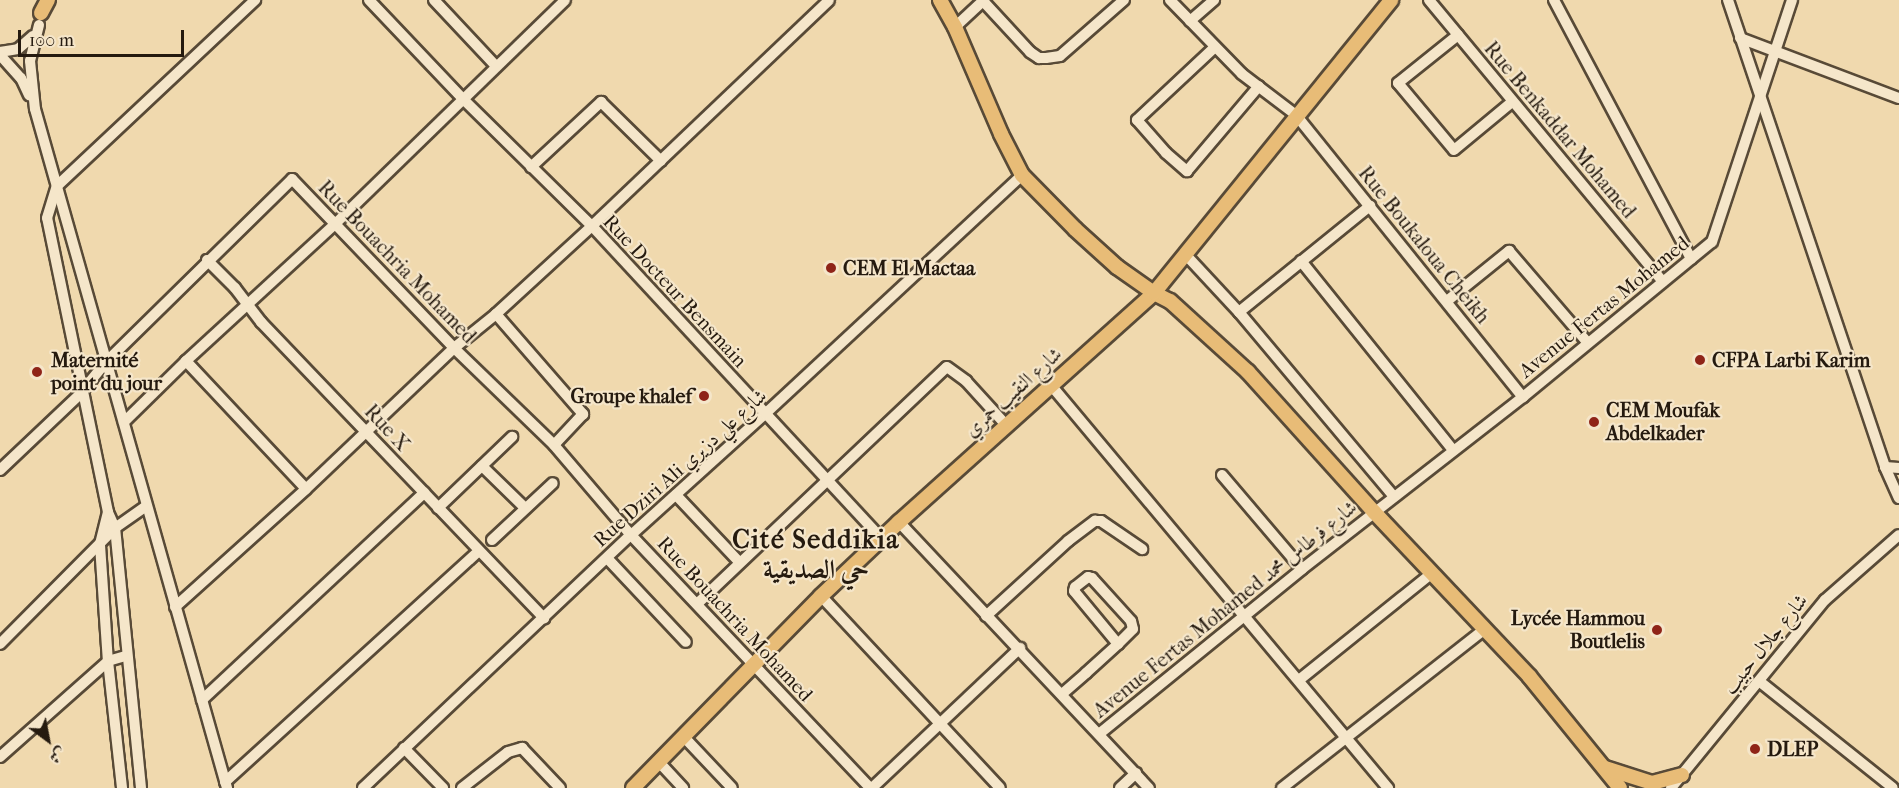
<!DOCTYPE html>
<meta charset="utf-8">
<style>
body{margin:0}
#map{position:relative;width:1899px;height:788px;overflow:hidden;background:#f0d9ae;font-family:"IM FELL French Canon",Amiri,serif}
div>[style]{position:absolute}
.roads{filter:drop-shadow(2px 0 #584a37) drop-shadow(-2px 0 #584a37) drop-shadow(0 2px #584a37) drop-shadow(0 -2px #584a37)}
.minor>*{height:10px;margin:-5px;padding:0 5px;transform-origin:5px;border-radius:5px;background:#f5e6ca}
.major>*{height:14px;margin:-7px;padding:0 7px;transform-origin:7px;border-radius:7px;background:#e8bc77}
.dots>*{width:16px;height:16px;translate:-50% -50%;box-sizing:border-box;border:3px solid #f5e6ca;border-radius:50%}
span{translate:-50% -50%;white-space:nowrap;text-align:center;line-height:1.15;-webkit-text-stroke:4.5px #f5e6ca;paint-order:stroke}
.street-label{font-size:20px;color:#251a0f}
.poi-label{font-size:20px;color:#251a0f;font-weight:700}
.left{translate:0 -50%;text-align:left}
.right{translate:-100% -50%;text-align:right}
.district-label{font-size:26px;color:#251a0f;font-weight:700;letter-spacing:1.5px}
.north{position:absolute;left:18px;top:710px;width:60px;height:60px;-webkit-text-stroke:4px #f5e6ca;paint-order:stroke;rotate:148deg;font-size:16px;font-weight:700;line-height:24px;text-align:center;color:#251a0f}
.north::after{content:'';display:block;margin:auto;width:21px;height:27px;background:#251a0f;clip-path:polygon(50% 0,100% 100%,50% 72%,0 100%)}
.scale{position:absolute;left:18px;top:30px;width:166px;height:27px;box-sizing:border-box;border:3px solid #251a0f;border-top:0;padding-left:8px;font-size:18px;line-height:21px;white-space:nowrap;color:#251a0f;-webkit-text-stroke:4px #f5e6ca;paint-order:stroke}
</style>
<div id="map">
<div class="roads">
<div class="minor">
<div style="left:369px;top:0;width:135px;rotate:46.5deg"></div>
<div style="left:462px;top:98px;width:182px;rotate:44.6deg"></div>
<div style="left:592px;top:226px;width:427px;rotate:47.2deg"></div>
<div style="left:434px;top:0;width:91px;rotate:46.8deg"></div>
<div style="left:1170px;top:0;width:103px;rotate:45.8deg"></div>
<div style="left:1242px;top:74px;width:68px;rotate:37.2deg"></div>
<div style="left:1296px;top:115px;width:362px;rotate:51.2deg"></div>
<div style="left:1429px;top:0;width:366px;rotate:50.3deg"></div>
<div style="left:1554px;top:0;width:293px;rotate:62.1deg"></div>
<div style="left:1728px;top:0;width:493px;rotate:71.4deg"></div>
<div style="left:1885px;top:467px;width:34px;rotate:66deg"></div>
<div style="left:983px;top:1px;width:69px;rotate:47.3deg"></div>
<div style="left:1030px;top:52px;width:11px;rotate:34deg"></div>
<div style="left:1039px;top:58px;width:7px"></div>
<div style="left:1046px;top:58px;width:14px;rotate:-8deg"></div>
<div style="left:1060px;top:56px;width:85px;rotate:-41.2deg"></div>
<div style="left:1190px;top:21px;width:32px;rotate:-41deg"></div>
<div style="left:39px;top:25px;width:37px;rotate:104deg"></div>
<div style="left:30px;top:61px;width:48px;rotate:84.1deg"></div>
<div style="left:35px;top:109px;width:706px;rotate:74.21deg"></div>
<div style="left:955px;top:27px;width:40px;rotate:-43deg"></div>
<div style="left:1458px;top:35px;width:77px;rotate:141.3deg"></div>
<div style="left:1398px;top:83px;width:87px;rotate:50.1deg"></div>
<div style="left:1454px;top:150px;width:75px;rotate:-39.6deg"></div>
<div style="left:1740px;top:38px;width:170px;rotate:20.7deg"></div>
<div style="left:1215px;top:47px;width:107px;rotate:136.9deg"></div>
<div style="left:1137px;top:120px;width:44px;rotate:48.7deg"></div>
<div style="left:1166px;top:153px;width:28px;rotate:41deg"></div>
<div style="left:1187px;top:171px;width:111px;rotate:-49.7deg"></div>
<div style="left:0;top:52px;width:18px;rotate:-9deg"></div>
<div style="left:18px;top:49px;width:20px;rotate:-41deg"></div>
<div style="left:0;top:55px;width:31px;rotate:48deg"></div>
<div style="left:21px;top:78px;width:19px;rotate:65deg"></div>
<div style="left:531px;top:167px;width:96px;rotate:-42.9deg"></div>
<div style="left:601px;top:102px;width:84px;rotate:44.5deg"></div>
<div style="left:1186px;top:255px;width:78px;rotate:47.1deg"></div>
<div style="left:1239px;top:312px;width:241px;rotate:50deg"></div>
<div style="left:207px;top:260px;width:40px;rotate:45deg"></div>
<div style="left:235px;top:288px;width:43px;rotate:52.6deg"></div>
<div style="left:261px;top:322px;width:410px;rotate:46.3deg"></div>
<div style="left:1301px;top:261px;width:243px;rotate:51.2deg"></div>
<div style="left:1447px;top:301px;width:80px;rotate:-38.9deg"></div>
<div style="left:1509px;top:251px;width:120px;rotate:49.4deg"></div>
<div style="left:1239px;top:312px;width:169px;rotate:-39deg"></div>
<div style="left:496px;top:314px;width:133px;rotate:49deg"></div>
<div style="left:583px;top:414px;width:42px;rotate:133.1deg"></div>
<div style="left:186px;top:361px;width:175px;rotate:46.8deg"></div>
<div style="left:1050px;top:384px;width:527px;rotate:50.08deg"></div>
<div style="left:124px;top:422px;width:87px;rotate:-44.5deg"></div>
<div style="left:186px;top:361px;width:201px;rotate:-42.6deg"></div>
<div style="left:334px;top:225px;width:322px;rotate:-44.2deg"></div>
<div style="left:482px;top:466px;width:60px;rotate:44.3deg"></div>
<div style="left:1885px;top:467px;width:14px;rotate:4deg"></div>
<div style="left:0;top:470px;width:110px;rotate:-43.5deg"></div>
<div style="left:80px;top:394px;width:41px;rotate:-50.9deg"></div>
<div style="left:106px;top:362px;width:261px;rotate:-44.5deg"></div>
<div style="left:292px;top:179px;width:234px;rotate:46.2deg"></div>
<div style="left:454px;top:348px;width:139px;rotate:44.1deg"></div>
<div style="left:554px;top:445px;width:118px;rotate:49.5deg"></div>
<div style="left:631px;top:535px;width:348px;rotate:46.6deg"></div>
<div style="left:1222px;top:475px;width:123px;rotate:49.6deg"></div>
<div style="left:676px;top:495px;width:93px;rotate:46.7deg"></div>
<div style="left:438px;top:508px;width:103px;rotate:-43.8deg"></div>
<div style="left:108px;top:512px;width:34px;rotate:104deg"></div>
<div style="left:100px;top:545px;width:116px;rotate:86.1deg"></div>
<div style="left:108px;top:661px;width:128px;rotate:83.7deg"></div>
<div style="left:899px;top:522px;width:365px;rotate:46.8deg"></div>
<div style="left:492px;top:540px;width:83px;rotate:-43.1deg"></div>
<div style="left:607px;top:558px;width:115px;rotate:46.8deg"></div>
<div style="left:821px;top:596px;width:262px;rotate:47deg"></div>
<div style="left:697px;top:604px;width:344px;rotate:-43.5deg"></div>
<div style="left:947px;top:367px;width:24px;rotate:36deg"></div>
<div style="left:966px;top:381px;width:59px;rotate:47.7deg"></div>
<div style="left:175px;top:607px;width:176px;rotate:-42deg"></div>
<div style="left:306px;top:489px;width:204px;rotate:-43.6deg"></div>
<div style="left:454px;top:348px;width:54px;rotate:-39deg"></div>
<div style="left:496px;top:314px;width:130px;rotate:-42.5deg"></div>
<div style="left:592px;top:226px;width:327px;rotate:-43.6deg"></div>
<div style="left:986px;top:616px;width:111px;rotate:-42.4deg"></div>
<div style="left:1068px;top:541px;width:34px;rotate:-37deg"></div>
<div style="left:1095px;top:521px;width:6px"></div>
<div style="left:1101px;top:521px;width:50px;rotate:34.3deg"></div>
<div style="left:0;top:644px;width:163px;rotate:-45.2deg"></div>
<div style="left:115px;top:528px;width:38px;rotate:-35deg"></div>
<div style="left:1299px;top:680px;width:171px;rotate:-38.8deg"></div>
<div style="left:1759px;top:681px;width:171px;rotate:38.6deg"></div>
<div style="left:1062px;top:694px;width:32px;rotate:-41deg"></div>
<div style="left:1086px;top:673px;width:43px;rotate:-42.2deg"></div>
<div style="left:1118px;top:644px;width:21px;rotate:-45deg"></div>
<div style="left:1133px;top:629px;width:8px;rotate:-104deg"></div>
<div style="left:1131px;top:621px;width:58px;rotate:-132.2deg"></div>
<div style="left:1092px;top:578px;width:4px;rotate:-166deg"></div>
<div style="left:1088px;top:577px;width:16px;rotate:142deg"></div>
<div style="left:1075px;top:587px;width:4px;rotate:104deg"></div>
<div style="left:1074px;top:591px;width:69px;rotate:50.3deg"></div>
<div style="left:202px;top:700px;width:304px;rotate:-43deg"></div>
<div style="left:1099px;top:734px;width:262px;rotate:-39.1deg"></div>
<div style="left:1302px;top:569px;width:280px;rotate:-37.9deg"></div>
<div style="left:1523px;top:397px;width:244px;rotate:-39.4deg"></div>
<div style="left:1712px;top:242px;width:255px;rotate:-71.7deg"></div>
<div style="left:683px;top:736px;width:71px;rotate:46.7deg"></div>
<div style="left:404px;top:748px;width:56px;rotate:45.7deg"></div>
<div style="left:0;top:757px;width:144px;rotate:-41.6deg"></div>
<div style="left:108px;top:661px;width:19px;rotate:-16deg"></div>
<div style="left:658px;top:761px;width:37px;rotate:47deg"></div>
<div style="left:225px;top:782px;width:343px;rotate:-42.3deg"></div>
<div style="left:141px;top:788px;width:261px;rotate:-95.7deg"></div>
<div style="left:115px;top:528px;width:17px;rotate:-114deg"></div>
<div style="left:108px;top:512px;width:300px;rotate:-101.7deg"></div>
<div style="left:47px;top:218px;width:34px;rotate:-73deg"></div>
<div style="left:57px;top:186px;width:272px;rotate:-43.2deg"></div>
<div style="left:363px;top:788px;width:369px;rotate:-43.4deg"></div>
<div style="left:631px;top:535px;width:181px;rotate:-42.1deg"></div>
<div style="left:765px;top:414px;width:351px;rotate:-42.9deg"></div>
<div style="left:462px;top:788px;width:58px;rotate:-38deg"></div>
<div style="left:508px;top:752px;width:15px;rotate:-16deg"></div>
<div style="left:522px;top:748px;width:55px;rotate:46.5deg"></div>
<div style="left:872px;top:788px;width:204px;rotate:-43.4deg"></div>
<div style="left:1120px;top:788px;width:22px;rotate:-43deg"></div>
<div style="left:1282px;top:788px;width:258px;rotate:-38.1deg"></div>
<div style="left:1671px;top:788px;width:243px;rotate:-50.7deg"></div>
<div style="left:1825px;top:600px;width:98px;rotate:-41.3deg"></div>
</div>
<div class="major">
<div style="left:940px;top:0;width:31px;rotate:61deg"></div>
<div style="left:955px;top:27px;width:116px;rotate:66.7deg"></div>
<div style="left:1001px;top:134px;width:46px;rotate:62.9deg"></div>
<div style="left:1022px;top:175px;width:76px;rotate:45.5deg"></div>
<div style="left:1075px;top:229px;width:57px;rotate:42.1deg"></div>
<div style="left:1117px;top:267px;width:45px;rotate:35.1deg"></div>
<div style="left:1154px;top:293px;width:18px;rotate:27deg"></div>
<div style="left:1170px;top:301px;width:105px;rotate:42.3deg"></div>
<div style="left:1248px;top:372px;width:188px;rotate:48deg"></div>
<div style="left:1374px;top:512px;width:226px;rotate:46.6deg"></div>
<div style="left:1529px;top:676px;width:144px;rotate:50.9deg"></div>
<div style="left:41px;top:13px;width:15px;rotate:-62deg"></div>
<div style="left:1605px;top:768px;width:49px;rotate:17.7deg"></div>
<div style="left:1652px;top:783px;width:31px;rotate:-15deg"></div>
<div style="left:633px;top:788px;width:269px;rotate:-45.6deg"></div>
<div style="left:821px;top:596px;width:108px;rotate:-43.5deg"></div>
<div style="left:899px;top:522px;width:343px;rotate:-41.9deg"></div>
<div style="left:1154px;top:293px;width:377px;rotate:-51deg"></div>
</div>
</div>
<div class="dots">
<div style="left:831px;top:268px;background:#8f2418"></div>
<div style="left:1700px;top:360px;background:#8f2418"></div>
<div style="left:37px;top:372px;background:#8f2418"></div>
<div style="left:704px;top:396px;background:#8f2418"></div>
<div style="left:1594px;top:422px;background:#8f2418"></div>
<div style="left:1657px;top:630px;background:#8f2418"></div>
<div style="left:1755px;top:749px;background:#8f2418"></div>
</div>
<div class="street-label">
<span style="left:1560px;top:130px;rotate:50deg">Rue Benkaddar Mohamed</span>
<span style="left:1424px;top:245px;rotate:51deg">Rue Boukaloua Cheikh</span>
<span style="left:397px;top:262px;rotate:46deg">Rue Bouachria Mohamed</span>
<span style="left:675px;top:291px;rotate:47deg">Rue Docteur Bensmain</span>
<span style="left:1604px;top:307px;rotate:-39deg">Avenue Fertas Mohamed</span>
<span style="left:1013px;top:392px;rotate:-42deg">شارع النقيب حمري</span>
<span style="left:387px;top:428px;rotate:47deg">Rue X</span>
<span style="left:680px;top:468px;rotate:-42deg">Rue Dziri Ali شارع علي دزيري</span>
<span style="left:1225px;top:609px;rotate:-39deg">Avenue Fertas Mohamed شارع فرطاس محمد</span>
<span style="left:735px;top:619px;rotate:47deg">Rue Bouachria Mohamed</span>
<span style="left:1765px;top:644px;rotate:-51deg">شارع جلال حبيب</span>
</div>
<div class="poi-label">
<span class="left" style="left:843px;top:268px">CEM El Mactaa</span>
<span class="left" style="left:51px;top:372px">Maternité<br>point du jour</span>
<span class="left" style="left:1712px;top:360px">CFPA Larbi Karim</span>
<span class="right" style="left:692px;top:396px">Groupe khalef</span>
<span class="left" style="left:1606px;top:422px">CEM Moufak<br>Abdelkader</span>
<span class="right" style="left:1645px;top:630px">Lycée Hammou<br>Boutlelis</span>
<span class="left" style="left:1767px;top:749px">DLEP</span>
</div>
<div class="district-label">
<span style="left:816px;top:555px">Cité Seddikia<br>حي الصديقية</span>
</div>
<div class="north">ش</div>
<div class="scale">100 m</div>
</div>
